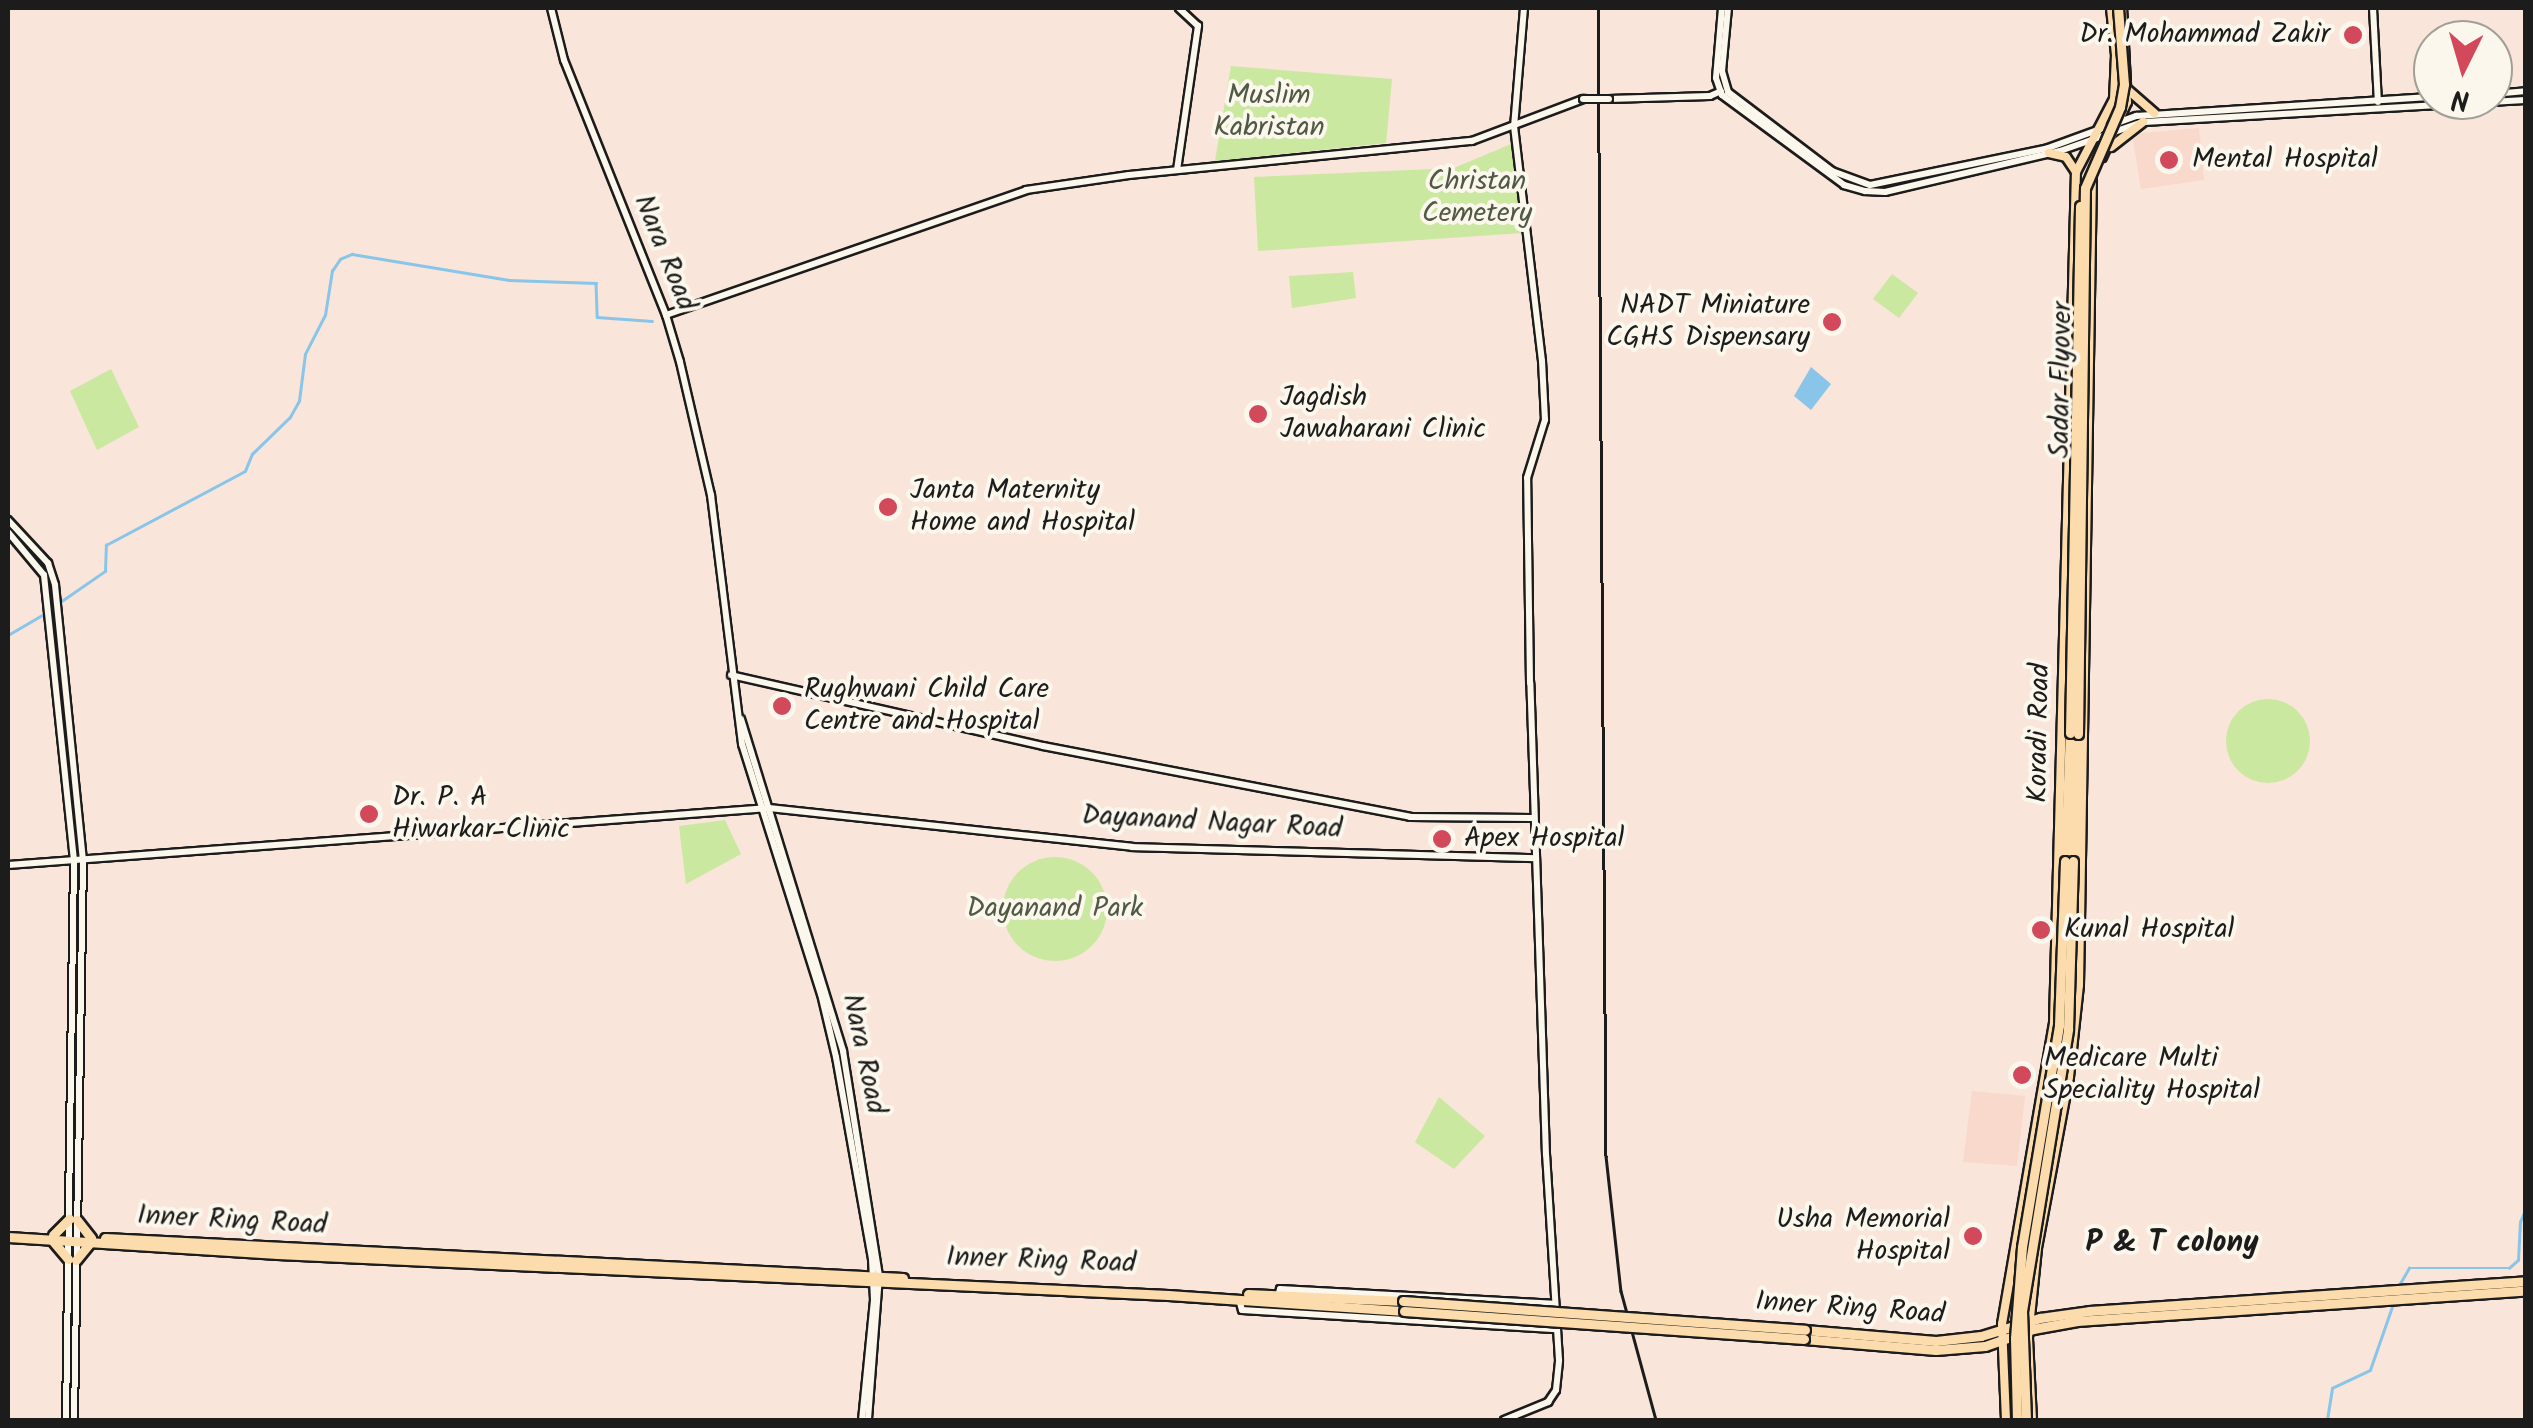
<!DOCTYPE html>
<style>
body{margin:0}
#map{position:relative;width:2533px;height:1428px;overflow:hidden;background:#f9e5d9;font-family:Kalam,sans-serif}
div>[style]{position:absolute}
.built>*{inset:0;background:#f8d9cc}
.green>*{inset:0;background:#cae8a0}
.round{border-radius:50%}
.water>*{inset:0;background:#89c5e9}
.stream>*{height:2.5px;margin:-1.25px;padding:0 1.25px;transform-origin:1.25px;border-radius:1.25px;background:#89c5e9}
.roads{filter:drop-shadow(2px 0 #1c1c1c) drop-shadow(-2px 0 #1c1c1c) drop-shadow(0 2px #1c1c1c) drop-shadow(0 -2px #1c1c1c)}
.secondary>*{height:6px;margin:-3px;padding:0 3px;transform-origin:3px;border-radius:3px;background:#fbf7ec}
.primary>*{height:8px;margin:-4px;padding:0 4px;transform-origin:4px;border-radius:4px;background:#fcdcac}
.highway>*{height:9px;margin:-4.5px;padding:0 4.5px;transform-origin:4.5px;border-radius:4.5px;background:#fcdcac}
.rail>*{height:2.5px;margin:-1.25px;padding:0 1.25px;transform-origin:1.25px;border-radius:1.25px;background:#1c1c1c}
.bridges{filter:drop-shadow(2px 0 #1c1c1c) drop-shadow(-2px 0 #1c1c1c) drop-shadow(0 2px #1c1c1c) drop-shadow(0 -2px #1c1c1c)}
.secondary-bridge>*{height:6px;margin:-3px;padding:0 3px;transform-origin:3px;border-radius:3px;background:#fbf7ec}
.highway-bridge>*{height:9px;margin:-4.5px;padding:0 4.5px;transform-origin:4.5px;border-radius:4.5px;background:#fcdcac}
.dots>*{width:28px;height:28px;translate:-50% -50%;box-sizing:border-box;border:5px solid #fbf7ec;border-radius:50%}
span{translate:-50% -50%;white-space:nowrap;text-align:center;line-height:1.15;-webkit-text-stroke:8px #fbf7ec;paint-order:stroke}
.poi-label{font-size:28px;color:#1c1c1c}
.right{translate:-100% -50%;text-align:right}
.left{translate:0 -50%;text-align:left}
.park-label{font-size:28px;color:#505944}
.street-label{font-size:28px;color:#1c1c1c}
.neighbourhood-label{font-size:30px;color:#1c1c1c;font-weight:700}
.frame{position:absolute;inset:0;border:10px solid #1c1c1c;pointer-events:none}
.north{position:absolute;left:2413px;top:20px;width:100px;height:100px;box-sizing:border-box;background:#fbf7ec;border:2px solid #a29f99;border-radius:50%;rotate:185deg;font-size:28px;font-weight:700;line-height:40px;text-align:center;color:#1c1c1c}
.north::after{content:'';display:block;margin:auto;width:35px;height:45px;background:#d1495b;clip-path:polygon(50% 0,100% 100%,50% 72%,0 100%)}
</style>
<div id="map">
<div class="built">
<div style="clip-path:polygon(2199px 128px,2204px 180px,2141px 189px,2133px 140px,2141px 133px)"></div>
<div style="clip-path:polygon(1972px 1091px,2025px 1096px,2017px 1166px,1963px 1162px)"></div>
</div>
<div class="green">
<div style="clip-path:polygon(1231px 66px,1392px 79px,1386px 143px,1215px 161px)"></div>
<div style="clip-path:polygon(1511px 144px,1522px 233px,1258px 251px,1254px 177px,1454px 168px)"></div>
<div style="clip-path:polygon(1353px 272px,1356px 298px,1292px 308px,1289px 276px)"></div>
<div style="clip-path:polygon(1892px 274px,1918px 293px,1899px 318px,1873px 299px)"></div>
<div style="clip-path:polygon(111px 369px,139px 427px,97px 450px,70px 391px)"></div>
<div class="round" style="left:2226px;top:699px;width:84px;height:84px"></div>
<div style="clip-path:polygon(725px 820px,741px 854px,686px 884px,679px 826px)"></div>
<div class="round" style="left:1003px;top:857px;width:104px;height:104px"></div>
<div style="clip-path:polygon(1439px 1097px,1485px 1136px,1454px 1169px,1415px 1142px)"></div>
</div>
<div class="water">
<div style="clip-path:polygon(1811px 367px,1831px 384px,1811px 410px,1794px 396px)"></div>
</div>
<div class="stream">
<div style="left:50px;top:609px;width:67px;rotate:-34.6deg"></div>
<div style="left:105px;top:571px;width:26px;rotate:-88deg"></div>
<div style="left:106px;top:545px;width:157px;rotate:-28deg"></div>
<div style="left:245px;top:471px;width:18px;rotate:-68deg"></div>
<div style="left:252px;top:454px;width:53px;rotate:-44.2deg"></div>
<div style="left:290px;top:417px;width:18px;rotate:-61deg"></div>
<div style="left:299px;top:401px;width:47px;rotate:-82.7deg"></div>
<div style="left:305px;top:354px;width:44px;rotate:-62.9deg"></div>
<div style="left:325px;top:315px;width:45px;rotate:-81deg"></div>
<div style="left:332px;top:271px;width:14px;rotate:-56deg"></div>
<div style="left:340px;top:259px;width:13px;rotate:-23deg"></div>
<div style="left:352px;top:254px;width:159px;rotate:9.4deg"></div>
<div style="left:509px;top:280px;width:87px;rotate:2deg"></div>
<div style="left:596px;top:283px;width:34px;rotate:88deg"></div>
<div style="left:597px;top:317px;width:55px;rotate:4.2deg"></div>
<div style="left:8px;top:635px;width:42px;rotate:-30.3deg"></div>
<div style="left:2398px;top:1287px;width:22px;rotate:-60deg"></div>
<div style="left:2409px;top:1268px;width:100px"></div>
<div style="left:2509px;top:1268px;width:12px;rotate:-42deg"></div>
<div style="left:2518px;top:1260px;width:38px;rotate:-87deg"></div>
<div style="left:2520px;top:1222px;width:15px;rotate:-67deg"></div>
<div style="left:2327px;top:1420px;width:32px;rotate:-81deg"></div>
<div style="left:2332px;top:1388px;width:42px;rotate:-25.3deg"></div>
<div style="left:2370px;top:1370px;width:70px;rotate:-70.8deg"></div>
</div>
<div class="roads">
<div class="secondary">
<div style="left:551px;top:8px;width:54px;rotate:76deg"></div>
<div style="left:564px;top:60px;width:275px;rotate:68.2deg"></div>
<div style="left:666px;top:315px;width:49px;rotate:73.4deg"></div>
<div style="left:680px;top:362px;width:137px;rotate:76.9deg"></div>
<div style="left:711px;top:495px;width:251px;rotate:82.9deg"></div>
<div style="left:742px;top:744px;width:262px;rotate:72.5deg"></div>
<div style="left:821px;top:994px;width:65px;rotate:76.6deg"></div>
<div style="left:836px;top:1057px;width:205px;rotate:79.9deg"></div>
<div style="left:872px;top:1259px;width:41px;rotate:87.2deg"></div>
<div style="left:874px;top:1300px;width:121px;rotate:95.7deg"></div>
<div style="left:1722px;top:8px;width:70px;rotate:94.9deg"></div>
<div style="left:1716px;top:78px;width:18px;rotate:71deg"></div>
<div style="left:1722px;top:95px;width:152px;rotate:36.4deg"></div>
<div style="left:1844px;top:185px;width:22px;rotate:16deg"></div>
<div style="left:1865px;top:191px;width:20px;rotate:3deg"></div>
<div style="left:1885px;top:192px;width:180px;rotate:-13.2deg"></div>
<div style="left:2060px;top:151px;width:88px;rotate:-19.3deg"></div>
<div style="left:2143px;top:122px;width:384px;rotate:-3.3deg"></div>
<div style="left:1728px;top:8px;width:63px;rotate:95.4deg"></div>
<div style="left:1722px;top:71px;width:22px;rotate:74deg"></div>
<div style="left:1728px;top:92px;width:131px;rotate:37.2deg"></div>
<div style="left:1832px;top:171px;width:40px;rotate:20.2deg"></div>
<div style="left:1870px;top:185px;width:182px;rotate:-11.7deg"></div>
<div style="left:2048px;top:148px;width:94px;rotate:-20deg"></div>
<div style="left:2136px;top:116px;width:298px;rotate:-3.7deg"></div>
<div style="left:2373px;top:8px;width:94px;rotate:87deg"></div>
<div style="left:2493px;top:94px;width:33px;rotate:-5deg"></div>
<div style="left:1609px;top:99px;width:101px;rotate:-1.7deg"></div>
<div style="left:1710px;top:96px;width:12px;rotate:-24deg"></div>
<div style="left:1177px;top:170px;width:146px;rotate:-81.7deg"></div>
<div style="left:1198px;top:26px;width:26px;rotate:-137deg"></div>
<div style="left:666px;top:315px;width:381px;rotate:-19.1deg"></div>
<div style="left:1026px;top:190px;width:104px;rotate:-8.3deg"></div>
<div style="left:1129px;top:175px;width:345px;rotate:-5.7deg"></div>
<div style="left:1472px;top:141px;width:119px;rotate:-20.7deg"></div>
<div style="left:8px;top:520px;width:59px;rotate:47.1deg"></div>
<div style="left:48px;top:563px;width:23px;rotate:72deg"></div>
<div style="left:55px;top:585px;width:275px;rotate:84.2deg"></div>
<div style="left:83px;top:859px;width:561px;rotate:90.92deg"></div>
<div style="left:8px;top:532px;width:56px;rotate:50.1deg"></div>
<div style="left:44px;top:575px;width:287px;rotate:84deg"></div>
<div style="left:74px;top:860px;width:560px;rotate:90.82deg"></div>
<div style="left:731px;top:675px;width:320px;rotate:12.8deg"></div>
<div style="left:1043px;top:746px;width:374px;rotate:10.9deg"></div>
<div style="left:1410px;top:817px;width:122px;rotate:0.5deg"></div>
<div style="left:741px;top:719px;width:347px;rotate:72.9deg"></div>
<div style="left:843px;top:1051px;width:228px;rotate:80.9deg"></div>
<div style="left:879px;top:1276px;width:144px;rotate:94.4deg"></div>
<div style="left:8px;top:865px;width:763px;rotate:-4.28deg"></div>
<div style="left:769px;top:808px;width:365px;rotate:6.1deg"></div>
<div style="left:1132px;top:847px;width:402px;rotate:1.6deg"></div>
<div style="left:1278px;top:1296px;width:7px;rotate:-74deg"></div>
<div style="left:1280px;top:1289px;width:274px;rotate:3.1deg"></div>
<div style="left:1239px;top:1299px;width:11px;rotate:75deg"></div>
<div style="left:1242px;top:1310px;width:315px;rotate:3.5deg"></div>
<div style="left:1504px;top:1420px;width:48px;rotate:-22.2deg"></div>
<div style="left:1548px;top:1402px;width:14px;rotate:-56deg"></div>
<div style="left:1556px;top:1390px;width:30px;rotate:-84deg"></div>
<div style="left:1559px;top:1360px;width:205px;rotate:-93.6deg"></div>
<div style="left:1546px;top:1155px;width:472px;rotate:-91.9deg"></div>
<div style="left:1530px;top:683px;width:205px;rotate:-90.8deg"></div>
<div style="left:1527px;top:478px;width:61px;rotate:-72.8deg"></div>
<div style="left:1545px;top:420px;width:59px;rotate:-92.9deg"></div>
<div style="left:1542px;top:361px;width:236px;rotate:-96.8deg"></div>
<div style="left:1514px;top:127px;width:119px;rotate:-85.2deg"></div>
</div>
<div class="primary">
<div style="left:2128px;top:90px;width:35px;rotate:41deg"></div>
<div style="left:2111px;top:147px;width:41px;rotate:-38deg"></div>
<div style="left:2049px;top:153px;width:17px;rotate:13deg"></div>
<div style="left:2066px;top:157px;width:18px;rotate:56deg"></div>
<div style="left:2102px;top:157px;width:60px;rotate:-65.6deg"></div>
<div style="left:2127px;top:102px;width:94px;rotate:-93deg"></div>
<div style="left:2006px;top:1420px;width:96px;rotate:-92.4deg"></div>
<div style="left:2002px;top:1324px;width:306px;rotate:-80.2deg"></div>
<div style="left:2054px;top:1022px;width:850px;rotate:-88.52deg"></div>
<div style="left:2076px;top:172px;width:82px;rotate:-62.5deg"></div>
<div style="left:2114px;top:99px;width:44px;rotate:-87.4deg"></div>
<div style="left:2116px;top:55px;width:47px;rotate:-96.1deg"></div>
<div style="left:2032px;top:1420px;width:83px;rotate:-92.8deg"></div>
<div style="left:2028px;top:1337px;width:89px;rotate:-84.2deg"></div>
<div style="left:2037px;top:1248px;width:174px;rotate:-79.4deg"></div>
<div style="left:2069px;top:1077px;width:93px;rotate:-83.8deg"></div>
<div style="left:2079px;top:985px;width:806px;rotate:-89.08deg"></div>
</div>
<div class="highway">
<div style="left:2065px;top:861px;width:128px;rotate:-87.8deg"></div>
<div style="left:2073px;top:861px;width:127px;rotate:-87.7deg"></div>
<div style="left:77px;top:1220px;width:23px;rotate:52deg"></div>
<div style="left:53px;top:1235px;width:23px;rotate:-45deg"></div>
<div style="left:8px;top:1237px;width:270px;rotate:3.6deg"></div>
<div style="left:277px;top:1254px;width:892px;rotate:2.63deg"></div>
<div style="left:1168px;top:1295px;width:237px;rotate:3.9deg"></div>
<div style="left:105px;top:1238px;width:799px;rotate:2.87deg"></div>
<div style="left:52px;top:1240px;width:25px;rotate:50deg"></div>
<div style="left:76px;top:1260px;width:22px;rotate:-51deg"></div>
<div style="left:1248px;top:1294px;width:155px;rotate:2.6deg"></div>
<div style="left:1805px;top:1330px;width:131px;rotate:4.8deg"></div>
<div style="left:1936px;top:1341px;width:45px;rotate:-6.3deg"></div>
<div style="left:1981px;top:1336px;width:62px;rotate:-17deg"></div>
<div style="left:2040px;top:1318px;width:49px;rotate:-8.1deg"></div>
<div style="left:2089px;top:1311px;width:438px;rotate:-3.9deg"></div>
<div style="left:1804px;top:1339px;width:132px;rotate:4.8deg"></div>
<div style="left:1936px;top:1350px;width:49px;rotate:-4.7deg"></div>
<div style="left:1985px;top:1346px;width:51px;rotate:-19.5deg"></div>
<div style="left:2033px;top:1329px;width:45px;rotate:-10.3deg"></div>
<div style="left:2077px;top:1321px;width:450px;rotate:-3.9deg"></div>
</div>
</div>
<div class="rail">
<div style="left:1598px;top:8px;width:1148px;rotate:89.6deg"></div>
<div style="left:1606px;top:1156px;width:136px;rotate:83.7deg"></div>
<div style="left:1621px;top:1291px;width:134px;rotate:74.8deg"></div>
</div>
<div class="bridges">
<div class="secondary-bridge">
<div style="left:1583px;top:99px;width:26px"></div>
</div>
<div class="highway-bridge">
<div style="left:2070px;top:733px;width:527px;rotate:-88.91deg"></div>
<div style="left:2078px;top:734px;width:546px;rotate:-89.27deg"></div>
<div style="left:2085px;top:188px;width:88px;rotate:-66.6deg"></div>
<div style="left:2120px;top:107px;width:23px;rotate:-80deg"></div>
<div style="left:2124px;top:84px;width:76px;rotate:-94.5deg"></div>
<div style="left:1403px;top:1301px;width:403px;rotate:4.1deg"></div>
<div style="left:1404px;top:1311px;width:401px;rotate:4deg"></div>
<div style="left:2017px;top:1420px;width:82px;rotate:-91.4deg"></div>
<div style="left:2015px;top:1338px;width:91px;rotate:-85.6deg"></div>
<div style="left:2022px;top:1247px;width:225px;rotate:-80.5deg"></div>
<div style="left:2059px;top:1025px;width:164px;rotate:-87.9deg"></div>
<div style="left:2026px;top:1420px;width:109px;rotate:-92.1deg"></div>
<div style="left:2022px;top:1311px;width:286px;rotate:-80.7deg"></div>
<div style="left:2068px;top:1029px;width:168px;rotate:-88.3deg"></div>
</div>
</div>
<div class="dots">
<div style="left:2353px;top:35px;background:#d1495b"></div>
<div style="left:2169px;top:160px;background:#d1495b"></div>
<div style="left:1832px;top:322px;background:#d1495b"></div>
<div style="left:1258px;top:414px;background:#d1495b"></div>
<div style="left:888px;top:507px;background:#d1495b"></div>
<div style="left:782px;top:706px;background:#d1495b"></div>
<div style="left:369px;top:814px;background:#d1495b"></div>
<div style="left:1442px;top:839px;background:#d1495b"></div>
<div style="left:2041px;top:930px;background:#d1495b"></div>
<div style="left:2022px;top:1075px;background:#d1495b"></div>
<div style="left:1973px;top:1236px;background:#d1495b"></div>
</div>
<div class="poi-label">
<span class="right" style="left:2330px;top:35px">Dr. Mohammad Zakir</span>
<span class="left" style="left:2192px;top:160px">Mental Hospital</span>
<span class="right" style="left:1810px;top:322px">NADT Miniature<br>CGHS Dispensary</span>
<span class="left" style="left:1280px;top:414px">Jagdish<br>Jawaharani Clinic</span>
<span class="left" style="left:910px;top:507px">Janta Maternity<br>Home and Hospital</span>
<span class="left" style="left:804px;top:706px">Rughwani Child Care<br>Centre and Hospital</span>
<span class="left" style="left:392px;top:814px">Dr. P. A<br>Hiwarkar Clinic</span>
<span class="left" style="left:1464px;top:839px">Apex Hospital</span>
<span class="left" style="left:2064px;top:930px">Kunal Hospital</span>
<span class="left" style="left:2044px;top:1075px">Medicare Multi<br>Speciality Hospital</span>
<span class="right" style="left:1950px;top:1236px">Usha Memorial<br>Hospital</span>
</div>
<div class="park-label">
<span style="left:1269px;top:112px">Muslim<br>Kabristan</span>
<span style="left:1477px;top:198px">Christan<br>Cemetery</span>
<span style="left:1055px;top:909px">Dayanand Park</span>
</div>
<div class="street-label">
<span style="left:664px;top:253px;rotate:68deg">Nara Road</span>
<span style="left:2062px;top:380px;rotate:-89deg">Sadar Flyover</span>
<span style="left:2040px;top:733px;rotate:-89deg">Koradi Road</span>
<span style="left:1212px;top:823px;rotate:3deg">Dayanand Nagar Road</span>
<span style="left:863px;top:1054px;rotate:78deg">Nara Road</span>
<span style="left:232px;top:1221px;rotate:3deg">Inner Ring Road</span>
<span style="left:1041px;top:1261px;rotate:2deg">Inner Ring Road</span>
<span style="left:1850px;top:1309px;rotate:4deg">Inner Ring Road</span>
</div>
<div class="neighbourhood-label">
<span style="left:2172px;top:1243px">P &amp; T colony</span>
</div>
<div class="frame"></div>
<div class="north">N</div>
</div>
